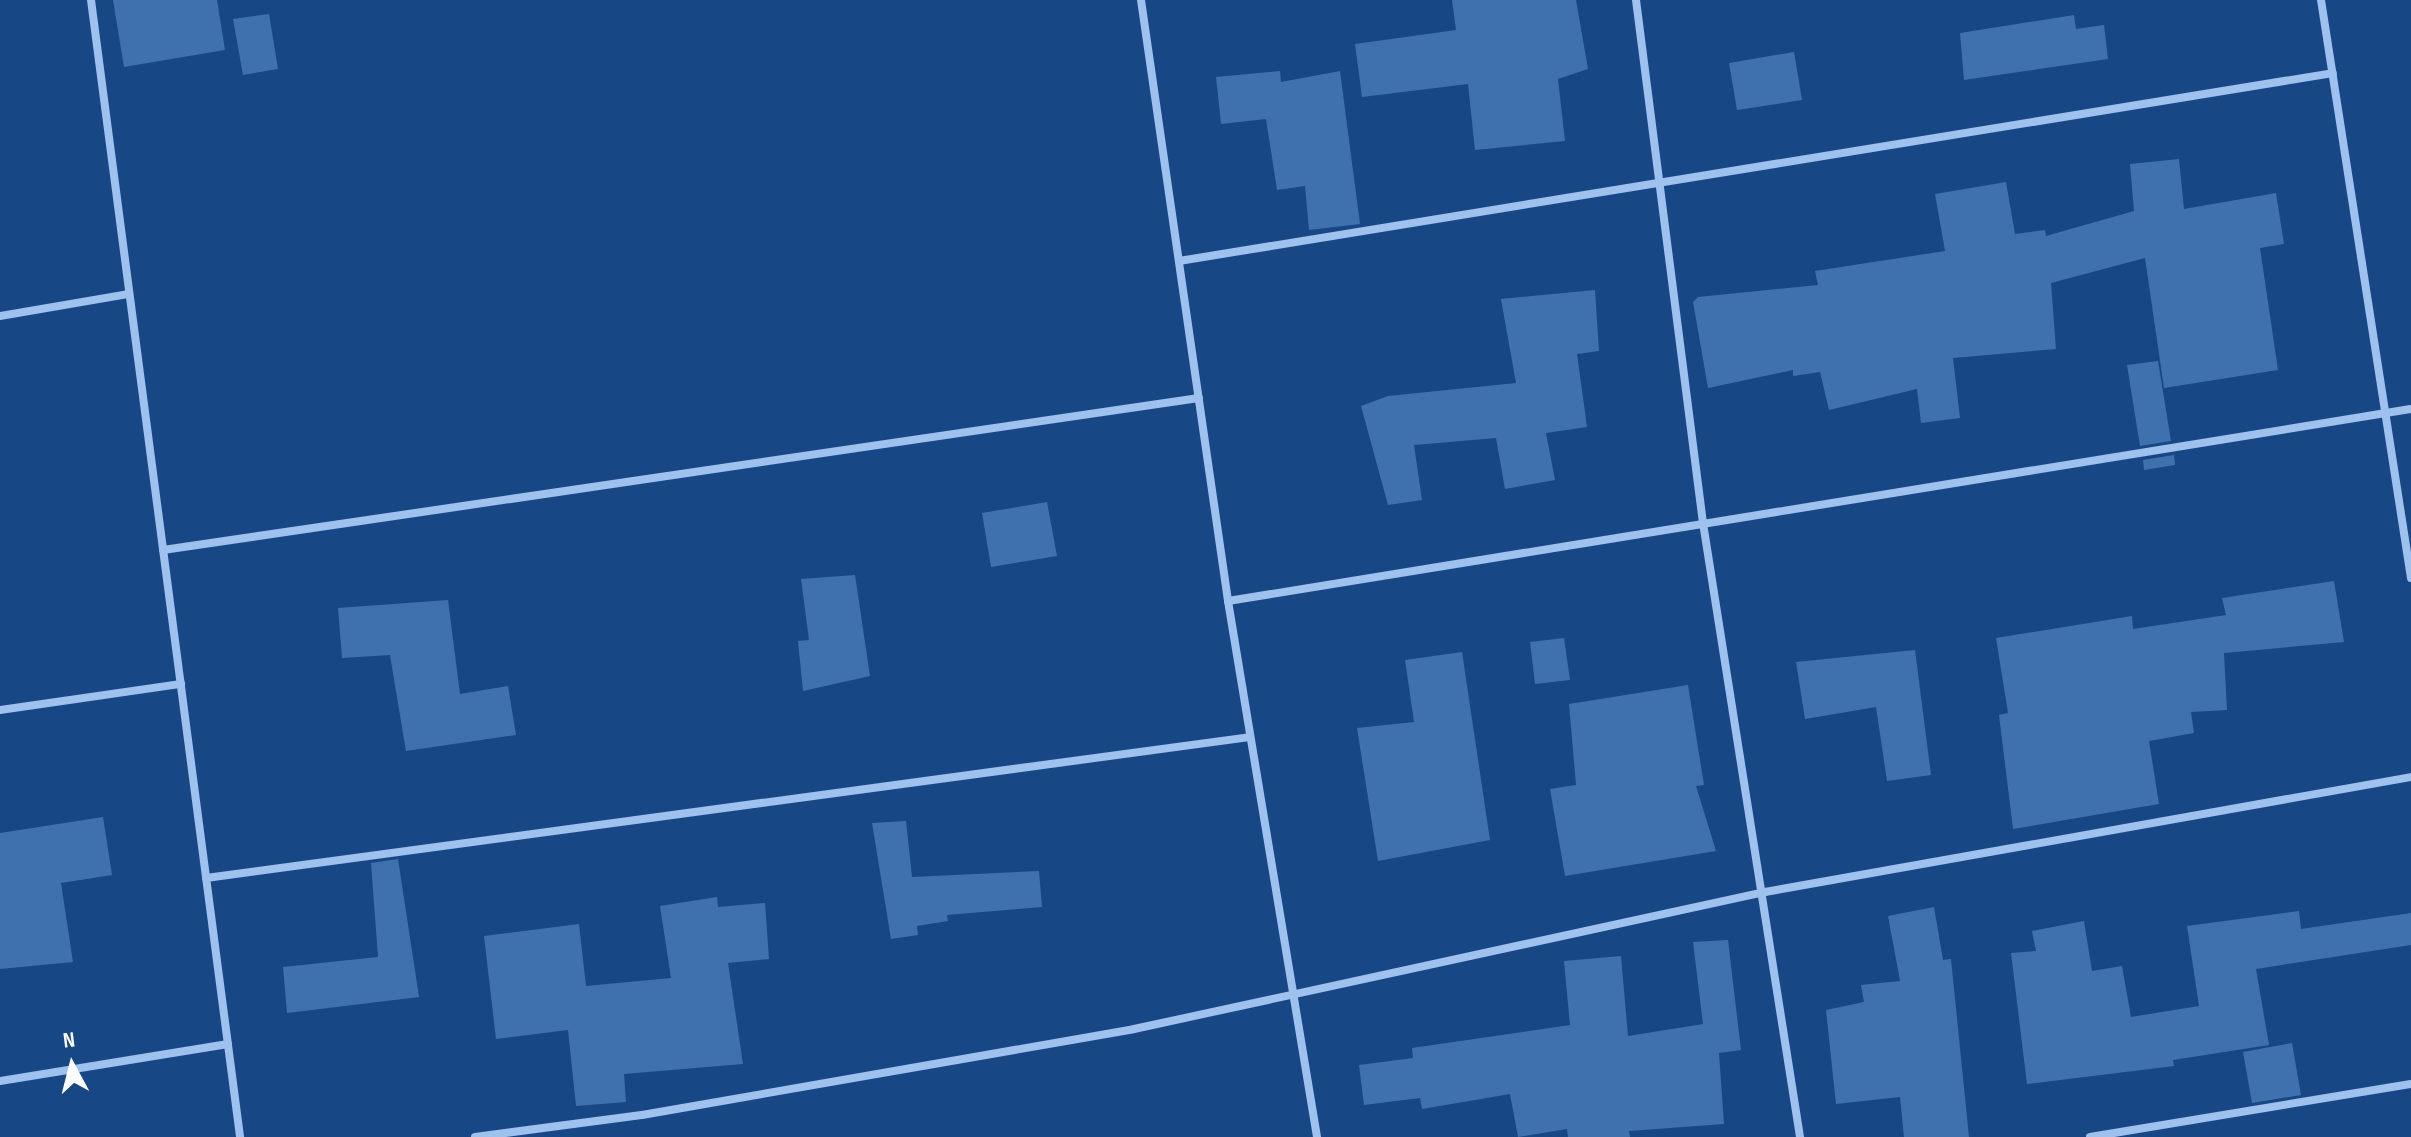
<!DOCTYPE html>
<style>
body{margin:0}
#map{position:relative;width:2411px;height:1137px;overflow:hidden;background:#184786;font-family:"Sofia Sans Condensed",sans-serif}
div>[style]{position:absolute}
.building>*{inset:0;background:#4071af}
.street>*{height:8px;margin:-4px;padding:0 4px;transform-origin:4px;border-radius:4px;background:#9ec1ed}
span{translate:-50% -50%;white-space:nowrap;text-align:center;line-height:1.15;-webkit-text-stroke:6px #184786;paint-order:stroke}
.north{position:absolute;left:32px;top:1025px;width:80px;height:80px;-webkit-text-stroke:6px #184786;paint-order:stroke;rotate:353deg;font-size:22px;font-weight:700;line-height:32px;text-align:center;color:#fff}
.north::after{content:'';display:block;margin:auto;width:28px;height:36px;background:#fff;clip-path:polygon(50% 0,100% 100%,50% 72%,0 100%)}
</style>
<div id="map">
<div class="building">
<div style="clip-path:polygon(113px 0,217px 0,225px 50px,124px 67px)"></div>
<div style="clip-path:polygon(1452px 0,1576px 0,1588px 69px,1558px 79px,1565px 141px,1475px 150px,1468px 84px,1362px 97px,1355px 44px,1456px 30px)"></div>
<div style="clip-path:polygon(269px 14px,278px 69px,243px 75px,233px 19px)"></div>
<div style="clip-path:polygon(2074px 15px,2076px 29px,2104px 25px,2108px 59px,1964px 80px,1960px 33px)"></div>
<div style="clip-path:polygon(1794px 52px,1802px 100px,1737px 110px,1729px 63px)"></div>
<div style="clip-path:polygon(1280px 71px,1281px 82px,1340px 71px,1360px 224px,1309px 230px,1305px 186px,1277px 190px,1266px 119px,1221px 124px,1216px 77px)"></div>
<div style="clip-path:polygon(2179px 159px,2184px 209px,2276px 193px,2284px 244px,2260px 248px,2278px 370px,2164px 388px,2145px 258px,2051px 283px,2056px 349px,1953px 358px,1960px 418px,1921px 423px,1917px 389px,1829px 410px,1820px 372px,1793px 376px,1793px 370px,1708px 388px,1693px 302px,1698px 297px,1818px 285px,1815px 271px,1945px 251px,1935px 194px,2006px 182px,2015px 234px,2045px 230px,2046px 236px,2134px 211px,2130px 164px)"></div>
<div style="clip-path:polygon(1595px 290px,1599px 351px,1577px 354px,1587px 427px,1546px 433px,1555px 480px,1505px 489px,1496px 438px,1414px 445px,1422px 500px,1388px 505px,1361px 406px,1388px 396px,1516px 383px,1501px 299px)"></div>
<div style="clip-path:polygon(2158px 361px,2171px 441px,2140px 446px,2127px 365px)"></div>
<div style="clip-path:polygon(2174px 455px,2175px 465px,2144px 470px,2143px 460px)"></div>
<div style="clip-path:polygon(1047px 502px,1057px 556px,991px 567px,982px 513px)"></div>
<div style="clip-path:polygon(855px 575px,870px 676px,803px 691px,798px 641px,809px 640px,801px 579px)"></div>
<div style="clip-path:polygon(2334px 581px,2344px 642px,2224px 653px,2227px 710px,2191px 712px,2194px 733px,2149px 741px,2159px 804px,2013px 829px,1999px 715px,2008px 713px,1996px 638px,2132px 616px,2133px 629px,2226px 615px,2222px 598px)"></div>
<div style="clip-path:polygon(448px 600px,460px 694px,508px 686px,516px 735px,406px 751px,390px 655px,342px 658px,338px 608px)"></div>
<div style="clip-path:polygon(1564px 638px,1570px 680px,1535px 684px,1530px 642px)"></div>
<div style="clip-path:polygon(1915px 650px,1931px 775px,1887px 781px,1876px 707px,1805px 719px,1796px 662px)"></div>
<div style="clip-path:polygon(1462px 652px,1490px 840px,1378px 861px,1357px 728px,1414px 722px,1405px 660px)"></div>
<div style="clip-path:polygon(1688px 685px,1704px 785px,1696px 786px,1716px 851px,1565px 876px,1550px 789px,1576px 785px,1569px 704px)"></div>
<div style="clip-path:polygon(103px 817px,112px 875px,61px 883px,73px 962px,0 969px,0 833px)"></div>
<div style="clip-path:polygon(906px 821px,912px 877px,1039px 871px,1042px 907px,947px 915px,948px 921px,917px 926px,918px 935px,891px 939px,872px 823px)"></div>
<div style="clip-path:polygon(398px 859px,419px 997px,287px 1013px,283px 967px,378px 957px,371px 863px)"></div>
<div style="clip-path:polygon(717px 897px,718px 907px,765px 903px,769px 959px,728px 963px,743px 1064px,624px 1074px,626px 1102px,576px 1106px,568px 1030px,496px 1039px,484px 936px,579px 924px,586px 986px,671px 978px,660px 906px)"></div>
<div style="clip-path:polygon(1934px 907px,1943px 960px,1951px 959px,1969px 1137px,1904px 1137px,1900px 1097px,1836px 1104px,1826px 1010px,1864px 1002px,1861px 985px,1900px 981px,1888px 916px)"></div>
<div style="clip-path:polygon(2299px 911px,2301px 929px,2411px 913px,2411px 945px,2256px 969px,2269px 1045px,2173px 1060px,2174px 1066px,2027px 1084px,2011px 953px,2036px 951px,2032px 931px,2084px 921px,2092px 971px,2122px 966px,2131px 1017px,2199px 1006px,2187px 926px)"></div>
<div style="clip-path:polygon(1728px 940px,1741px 1050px,1719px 1053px,1724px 1124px,1629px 1131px,1630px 1137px,1568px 1137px,1567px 1129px,1518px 1137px,1510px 1094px,1422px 1109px,1420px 1098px,1364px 1105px,1359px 1065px,1413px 1058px,1412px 1048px,1570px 1025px,1564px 961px,1621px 956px,1628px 1036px,1703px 1024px,1693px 942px)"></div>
<div style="clip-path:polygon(2292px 1043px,2301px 1095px,2252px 1103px,2243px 1052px)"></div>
</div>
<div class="street">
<div style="left:91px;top:0;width:1147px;rotate:82.53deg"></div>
<div style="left:1141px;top:0;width:607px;rotate:81.76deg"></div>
<div style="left:1228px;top:601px;width:543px;rotate:80.57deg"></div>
<div style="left:1636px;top:0;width:527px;rotate:82.7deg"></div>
<div style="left:1703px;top:523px;width:622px;rotate:81.02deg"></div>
<div style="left:2321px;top:0;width:585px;rotate:81.15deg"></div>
<div style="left:1179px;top:261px;width:1169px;rotate:-9.25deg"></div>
<div style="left:0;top:316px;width:131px;rotate:-9.7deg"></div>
<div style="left:163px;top:550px;width:1047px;rotate:-8.35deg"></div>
<div style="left:1228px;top:601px;width:1198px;rotate:-9.22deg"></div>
<div style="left:0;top:710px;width:183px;rotate:-8.2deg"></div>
<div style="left:206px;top:878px;width:1053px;rotate:-7.69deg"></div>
<div style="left:0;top:1081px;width:231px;rotate:-9.2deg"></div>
<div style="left:475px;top:1137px;width:168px;rotate:-7.5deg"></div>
<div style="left:642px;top:1115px;width:499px;rotate:-9.9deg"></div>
<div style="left:1134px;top:1029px;width:646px;rotate:-12.25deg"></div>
<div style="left:1765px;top:892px;width:656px;rotate:-10.09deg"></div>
<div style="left:2090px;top:1137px;width:325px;rotate:-9.4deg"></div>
</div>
<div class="north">N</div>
</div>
